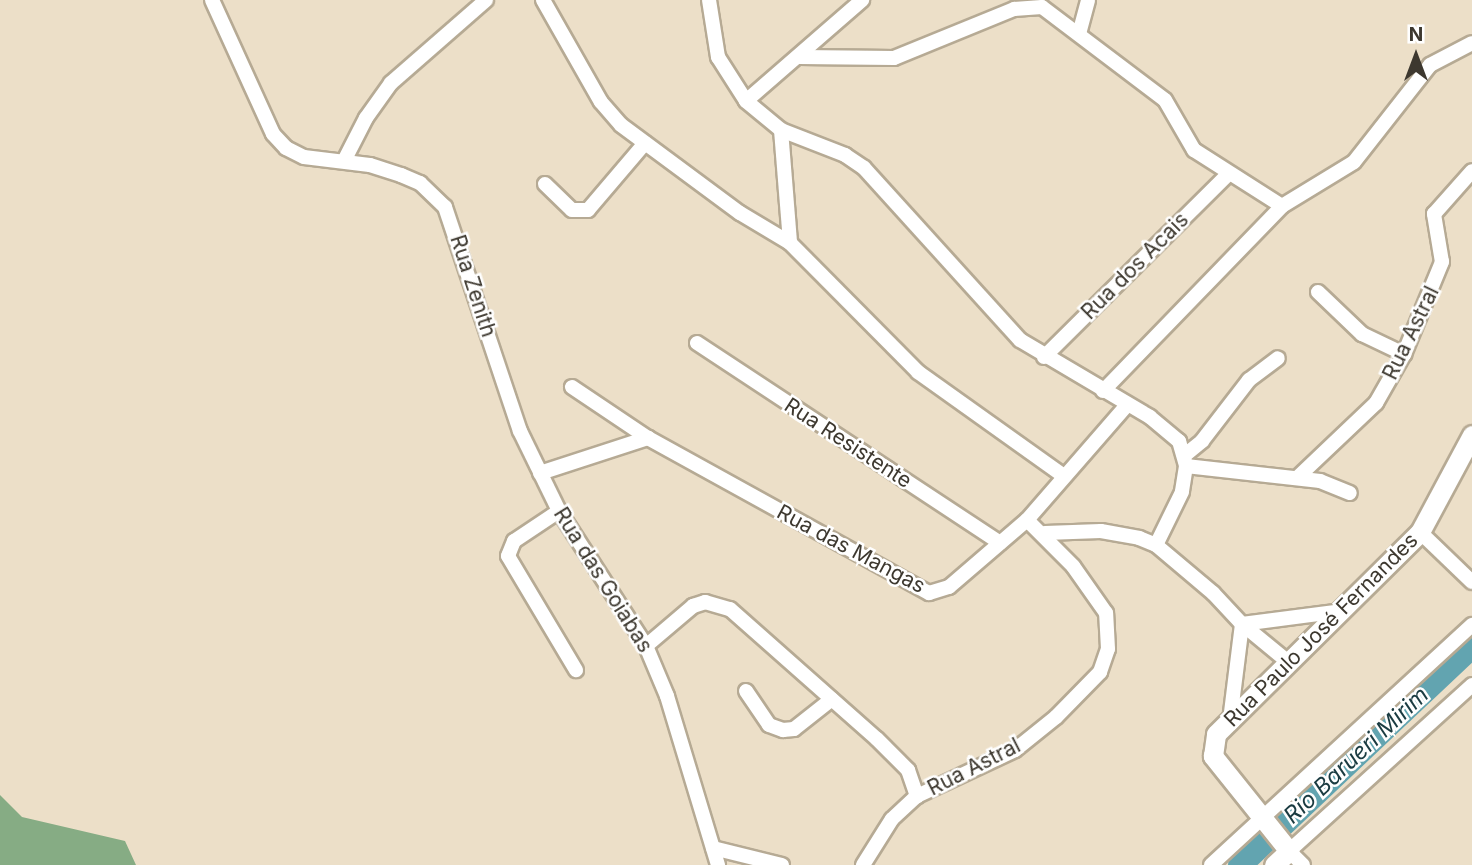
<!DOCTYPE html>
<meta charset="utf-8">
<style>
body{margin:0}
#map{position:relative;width:1472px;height:865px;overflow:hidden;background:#ecdfc8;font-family:Inter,sans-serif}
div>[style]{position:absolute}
.forest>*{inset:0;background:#86ac84}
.river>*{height:24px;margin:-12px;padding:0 12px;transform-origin:12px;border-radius:12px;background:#62a4b0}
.roads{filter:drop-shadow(2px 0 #b6aa94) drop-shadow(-2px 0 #b6aa94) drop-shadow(0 2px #b6aa94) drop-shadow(0 -2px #b6aa94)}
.street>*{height:14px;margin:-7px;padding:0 7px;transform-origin:7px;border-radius:7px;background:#fff}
.secondary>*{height:19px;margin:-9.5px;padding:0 9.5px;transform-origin:9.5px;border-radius:9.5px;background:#fff}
span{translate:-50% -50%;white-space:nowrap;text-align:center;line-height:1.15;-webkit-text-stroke:5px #fff;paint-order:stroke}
.street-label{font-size:21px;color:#3d382f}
.water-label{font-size:23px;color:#1a3b41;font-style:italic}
.north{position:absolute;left:1381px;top:21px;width:70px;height:70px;-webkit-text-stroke:5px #fff;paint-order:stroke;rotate:0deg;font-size:19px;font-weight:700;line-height:28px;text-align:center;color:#3d382f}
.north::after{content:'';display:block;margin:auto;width:24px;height:32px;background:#3d382f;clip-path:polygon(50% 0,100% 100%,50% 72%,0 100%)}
</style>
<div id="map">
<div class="forest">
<div style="clip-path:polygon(0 795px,22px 817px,125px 841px,136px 865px,0 865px)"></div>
</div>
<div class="river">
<div style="left:1240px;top:865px;width:319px;rotate:-43.3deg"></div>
</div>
<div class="roads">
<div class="street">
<div style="left:212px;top:0;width:147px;rotate:65.5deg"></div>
<div style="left:273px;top:134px;width:19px;rotate:47deg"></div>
<div style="left:286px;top:148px;width:20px;rotate:27deg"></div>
<div style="left:304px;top:157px;width:66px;rotate:6.9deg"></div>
<div style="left:370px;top:165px;width:33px;rotate:18deg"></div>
<div style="left:401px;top:175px;width:21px;rotate:23deg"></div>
<div style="left:420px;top:183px;width:35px;rotate:44deg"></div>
<div style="left:445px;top:207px;width:236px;rotate:71.5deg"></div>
<div style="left:520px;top:431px;width:89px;rotate:64deg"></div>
<div style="left:559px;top:511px;width:161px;rotate:57.2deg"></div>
<div style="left:646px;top:646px;width:54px;rotate:67.2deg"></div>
<div style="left:667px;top:696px;width:177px;rotate:73.2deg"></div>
<div style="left:543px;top:0;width:117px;rotate:60.4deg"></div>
<div style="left:601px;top:102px;width:30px;rotate:49deg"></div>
<div style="left:621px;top:125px;width:148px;rotate:36.5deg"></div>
<div style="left:740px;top:213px;width:58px;rotate:31deg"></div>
<div style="left:790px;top:243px;width:182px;rotate:45.2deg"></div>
<div style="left:918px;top:372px;width:179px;rotate:35.5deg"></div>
<div style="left:709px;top:0;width:58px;rotate:81deg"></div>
<div style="left:718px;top:57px;width:52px;rotate:57.5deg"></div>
<div style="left:746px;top:101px;width:45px;rotate:39.6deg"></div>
<div style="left:781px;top:130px;width:69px;rotate:21.3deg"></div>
<div style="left:845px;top:155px;width:23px;rotate:34deg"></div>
<div style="left:864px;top:168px;width:232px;rotate:47.8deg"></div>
<div style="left:1020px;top:340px;width:151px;rotate:30.6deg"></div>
<div style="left:1150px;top:417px;width:38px;rotate:40deg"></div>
<div style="left:1179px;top:441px;width:26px;rotate:74deg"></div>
<div style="left:1186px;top:466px;width:26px;rotate:99deg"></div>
<div style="left:1182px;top:492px;width:59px;rotate:116.1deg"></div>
<div style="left:1079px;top:34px;width:35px;rotate:-75deg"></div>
<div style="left:800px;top:57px;width:94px;rotate:0.6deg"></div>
<div style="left:894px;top:58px;width:130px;rotate:-22.2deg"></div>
<div style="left:1014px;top:9px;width:28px;rotate:-4deg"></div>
<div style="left:1042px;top:7px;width:154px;rotate:37.1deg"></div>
<div style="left:1165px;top:100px;width:58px;rotate:59.9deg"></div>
<div style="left:1194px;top:150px;width:104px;rotate:32.5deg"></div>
<div style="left:746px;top:101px;width:154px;rotate:-41deg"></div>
<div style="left:781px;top:130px;width:113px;rotate:85.4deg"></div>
<div style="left:344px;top:161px;width:48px;rotate:-62.9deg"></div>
<div style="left:366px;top:118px;width:43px;rotate:-54.5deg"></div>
<div style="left:391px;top:83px;width:126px;rotate:-41.1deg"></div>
<div style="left:545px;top:184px;width:37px;rotate:44deg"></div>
<div style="left:572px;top:210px;width:16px"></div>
<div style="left:588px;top:210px;width:88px;rotate:-49.6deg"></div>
<div style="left:1318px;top:292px;width:61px;rotate:43.7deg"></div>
<div style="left:1362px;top:334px;width:47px;rotate:25.5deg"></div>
<div style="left:697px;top:343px;width:363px;rotate:33.4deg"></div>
<div style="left:1044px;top:357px;width:258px;rotate:-44.8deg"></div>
<div style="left:572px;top:387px;width:92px;rotate:33.9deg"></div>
<div style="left:648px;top:438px;width:321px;rotate:28.9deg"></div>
<div style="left:929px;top:593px;width:21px;rotate:-17deg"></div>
<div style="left:949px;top:587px;width:103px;rotate:-40.7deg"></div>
<div style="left:1027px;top:520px;width:151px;rotate:-49deg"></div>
<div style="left:1103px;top:391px;width:257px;rotate:-45.9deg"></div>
<div style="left:1282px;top:206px;width:84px;rotate:-31.4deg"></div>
<div style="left:1354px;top:162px;width:123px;rotate:-51.9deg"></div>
<div style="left:1430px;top:65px;width:47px;rotate:-27.6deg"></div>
<div style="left:1185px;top:455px;width:22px;rotate:-39deg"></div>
<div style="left:1202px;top:441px;width:77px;rotate:-52.4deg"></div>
<div style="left:1249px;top:380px;width:36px;rotate:-37deg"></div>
<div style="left:1186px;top:466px;width:135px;rotate:6.4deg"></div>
<div style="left:1320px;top:481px;width:32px;rotate:22deg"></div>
<div style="left:540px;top:473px;width:114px;rotate:-18deg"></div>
<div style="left:1298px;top:477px;width:108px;rotate:-43.5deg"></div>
<div style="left:1376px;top:403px;width:56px;rotate:-60.3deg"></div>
<div style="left:1404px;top:354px;width:100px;rotate:-67.6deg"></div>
<div style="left:1442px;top:262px;width:49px;rotate:-99.5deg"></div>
<div style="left:1434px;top:214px;width:57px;rotate:-48.5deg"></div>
<div style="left:559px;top:511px;width:54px;rotate:146.3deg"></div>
<div style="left:514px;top:541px;width:16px;rotate:112deg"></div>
<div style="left:508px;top:556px;width:133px;rotate:59.2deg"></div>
<div style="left:1420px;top:532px;width:72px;rotate:43.9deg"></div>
<div style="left:1045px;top:533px;width:56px;rotate:-2deg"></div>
<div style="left:1101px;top:531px;width:39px;rotate:10deg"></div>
<div style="left:1139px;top:538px;width:18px;rotate:22deg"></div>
<div style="left:1156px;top:545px;width:75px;rotate:40.1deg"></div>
<div style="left:1213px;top:593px;width:42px;rotate:46.9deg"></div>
<div style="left:1242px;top:624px;width:97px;rotate:97.1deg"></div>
<div style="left:646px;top:646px;width:62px;rotate:-40.4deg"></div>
<div style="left:693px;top:606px;width:13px;rotate:-18deg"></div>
<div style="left:705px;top:602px;width:26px;rotate:16deg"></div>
<div style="left:730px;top:609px;width:196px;rotate:41.5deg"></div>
<div style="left:877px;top:739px;width:44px;rotate:45deg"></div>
<div style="left:908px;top:770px;width:28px;rotate:71deg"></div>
<div style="left:1287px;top:661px;width:58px;rotate:-140.6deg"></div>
<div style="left:1242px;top:624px;width:94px;rotate:-7.4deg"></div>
<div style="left:746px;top:691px;width:41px;rotate:55.9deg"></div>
<div style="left:769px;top:725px;width:15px;rotate:20deg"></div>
<div style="left:783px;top:730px;width:11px;rotate:-5deg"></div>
<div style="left:794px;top:729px;width:48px;rotate:-38.3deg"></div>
<div style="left:713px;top:848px;width:71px;rotate:13.8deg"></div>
<div style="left:863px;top:865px;width:54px;rotate:-57.8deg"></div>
<div style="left:892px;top:819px;width:34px;rotate:-43deg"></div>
<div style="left:917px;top:796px;width:108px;rotate:-25.1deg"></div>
<div style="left:1015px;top:750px;width:53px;rotate:-38.8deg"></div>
<div style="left:1056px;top:717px;width:63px;rotate:-45.6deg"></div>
<div style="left:1100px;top:672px;width:24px;rotate:-71deg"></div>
<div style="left:1108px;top:649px;width:36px;rotate:-93deg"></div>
<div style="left:1106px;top:613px;width:57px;rotate:-125.1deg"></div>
<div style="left:1073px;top:566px;width:65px;rotate:-135deg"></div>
<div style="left:1211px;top:865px;width:355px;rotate:-42.6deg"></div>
<div style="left:1303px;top:865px;width:20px;rotate:-135deg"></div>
<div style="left:1289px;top:851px;width:247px;rotate:-42.2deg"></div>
</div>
<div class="secondary">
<div style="left:1274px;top:865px;width:21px;rotate:-43deg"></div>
<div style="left:1289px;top:851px;width:122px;rotate:-128.7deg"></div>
<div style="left:1213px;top:756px;width:22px;rotate:-82deg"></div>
<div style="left:1216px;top:734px;width:287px;rotate:-44.7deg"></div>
<div style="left:1420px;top:532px;width:110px;rotate:-61.8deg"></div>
</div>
</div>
<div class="street-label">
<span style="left:1135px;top:266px;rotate:-45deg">Rua dos Acais</span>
<span style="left:473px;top:286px;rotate:72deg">Rua Zenith</span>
<span style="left:1411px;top:333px;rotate:-64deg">Rua Astral</span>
<span style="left:848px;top:443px;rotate:33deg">Rua Resistente</span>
<span style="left:851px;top:549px;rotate:28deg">Rua das Mangas</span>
<span style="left:603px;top:580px;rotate:58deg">Rua das Goiabas</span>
<span style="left:1321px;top:630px;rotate:-45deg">Rua Paulo José Fernandes</span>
<span style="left:974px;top:767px;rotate:-27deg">Rua Astral</span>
</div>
<div class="water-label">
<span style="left:1356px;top:755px;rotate:-43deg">Rio Barueri Mirim</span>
</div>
<div class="north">N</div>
</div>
